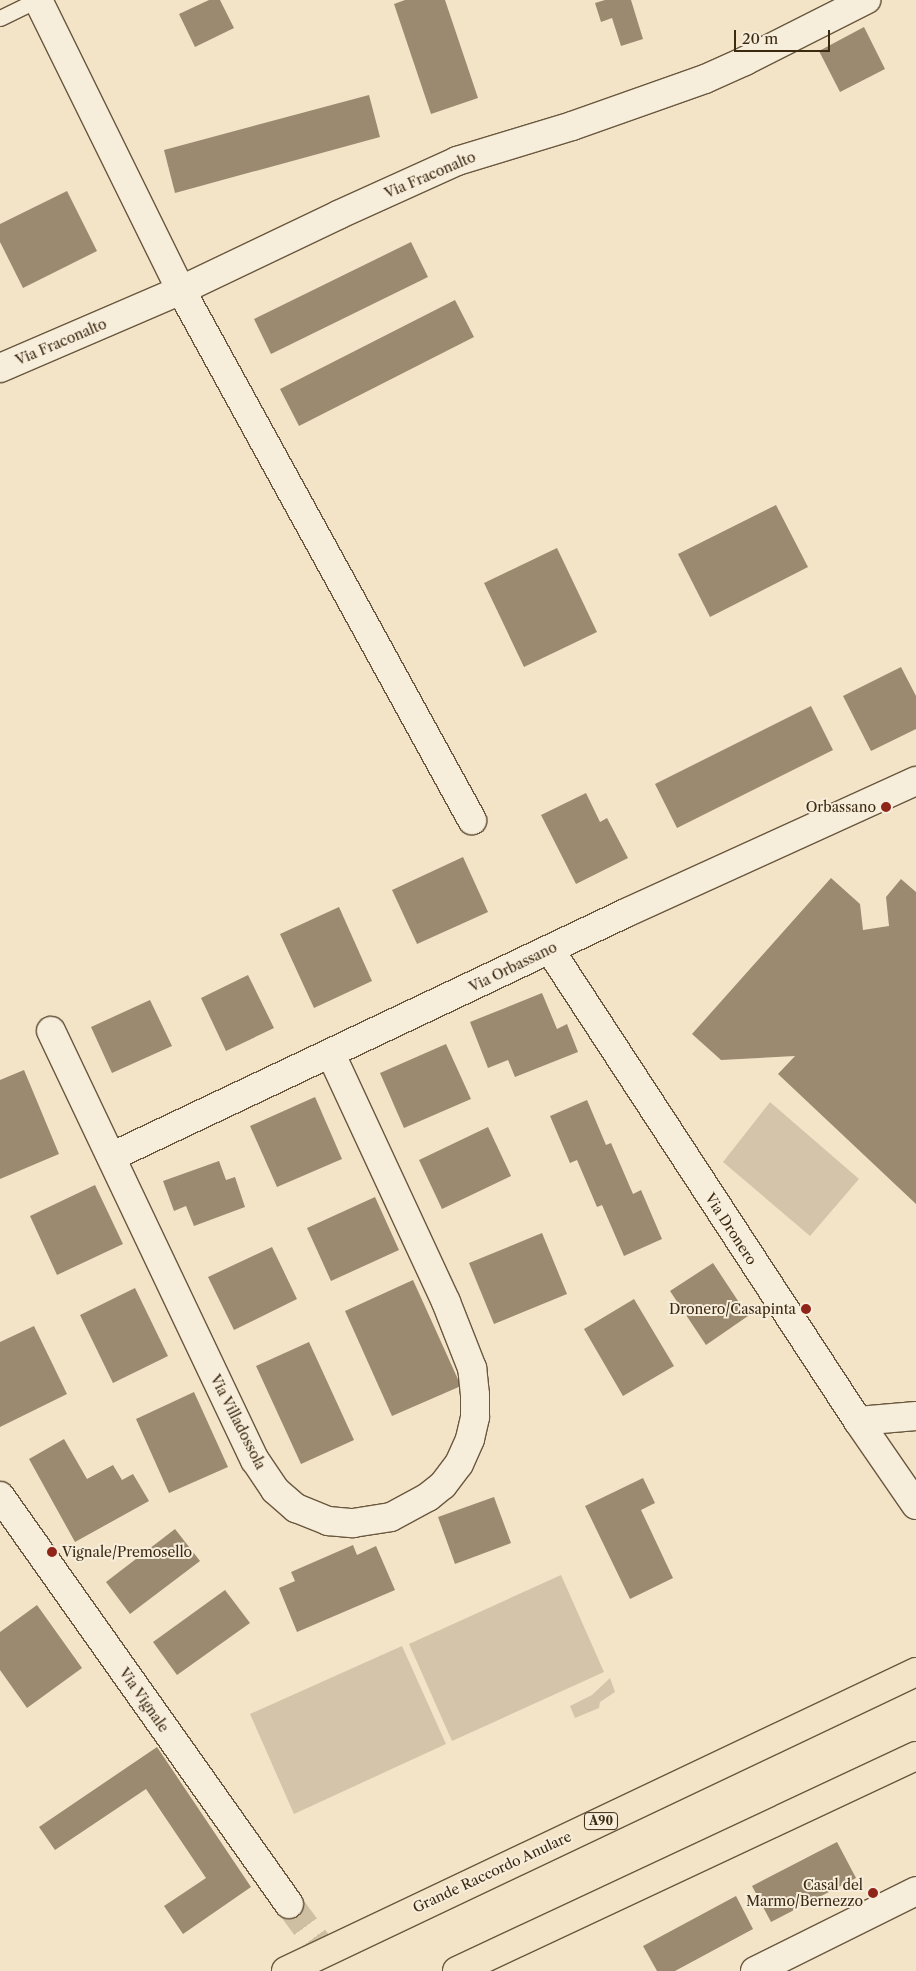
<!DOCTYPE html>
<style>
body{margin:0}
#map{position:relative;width:916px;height:1971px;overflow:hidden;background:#f3e4c8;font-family:"Libre Caslon Text",serif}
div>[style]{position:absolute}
.green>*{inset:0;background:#d4c4a9}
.building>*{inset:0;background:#9b8a70}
.minor-tunnel>*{height:28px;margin-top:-14px;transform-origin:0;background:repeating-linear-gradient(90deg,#cebfa3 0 28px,transparent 0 42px)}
.roads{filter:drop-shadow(1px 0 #69583e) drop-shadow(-1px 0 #69583e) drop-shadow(0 1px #69583e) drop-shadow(0 -1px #69583e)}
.service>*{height:15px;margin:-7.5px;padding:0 7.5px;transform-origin:7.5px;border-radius:7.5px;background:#f7eddb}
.minor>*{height:28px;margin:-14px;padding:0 14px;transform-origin:14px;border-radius:14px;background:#f7eddb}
.secondary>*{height:28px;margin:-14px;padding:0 14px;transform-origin:14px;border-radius:14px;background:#f7eddb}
.motorway>*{height:28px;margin:-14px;padding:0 14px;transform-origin:14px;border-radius:14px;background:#f3e4c8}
.dots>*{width:14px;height:14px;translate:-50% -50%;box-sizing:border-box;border:2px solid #f7eddb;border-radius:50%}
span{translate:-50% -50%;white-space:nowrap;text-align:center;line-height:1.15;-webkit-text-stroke:4px #f7eddb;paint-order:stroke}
.shield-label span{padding:1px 4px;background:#f7eddb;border:1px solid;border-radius:4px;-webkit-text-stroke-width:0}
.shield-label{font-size:12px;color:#3b2910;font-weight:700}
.street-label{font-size:14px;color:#3b2910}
.poi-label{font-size:14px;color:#3b2910}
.right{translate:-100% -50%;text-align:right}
.left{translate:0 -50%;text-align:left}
.scale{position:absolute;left:734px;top:30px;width:96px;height:22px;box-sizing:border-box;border:2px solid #3b2910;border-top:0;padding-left:6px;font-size:15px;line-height:18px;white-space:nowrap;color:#3b2910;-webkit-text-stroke:4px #f7eddb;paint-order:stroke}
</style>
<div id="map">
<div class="green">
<div style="clip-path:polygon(770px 1102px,859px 1179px,810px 1236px,723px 1162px)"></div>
<div style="clip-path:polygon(561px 1575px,604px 1672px,452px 1741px,409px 1644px)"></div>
<div style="clip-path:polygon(402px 1646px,446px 1744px,294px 1814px,250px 1714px)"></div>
<div style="clip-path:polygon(610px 1678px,615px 1692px,600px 1702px,599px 1708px,575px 1718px,570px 1706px,592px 1695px)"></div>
</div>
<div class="building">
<div style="clip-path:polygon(209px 0,220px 0,234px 28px,195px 47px,179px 14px)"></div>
<div style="clip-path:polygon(405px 0,445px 0,478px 98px,431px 114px,394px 4px)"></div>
<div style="clip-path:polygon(605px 0,631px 0,643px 39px,621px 46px,612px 18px,601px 22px,595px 3px)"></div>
<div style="clip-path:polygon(864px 27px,885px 69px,840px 92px,819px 51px)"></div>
<div style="clip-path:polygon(369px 95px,380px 137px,175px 193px,164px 150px)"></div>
<div style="clip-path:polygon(67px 191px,97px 251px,23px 288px,0 242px,0 224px)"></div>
<div style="clip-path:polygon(411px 242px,428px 277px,271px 354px,254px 319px)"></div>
<div style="clip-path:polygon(455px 300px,474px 337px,299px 426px,280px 389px)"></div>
<div style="clip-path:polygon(776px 505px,808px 567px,710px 617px,678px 554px)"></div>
<div style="clip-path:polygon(557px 548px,597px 632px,524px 667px,484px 583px)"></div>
<div style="clip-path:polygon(901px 667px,916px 696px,916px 729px,871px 751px,843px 696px)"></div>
<div style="clip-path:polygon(811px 706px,833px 750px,677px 828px,655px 784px)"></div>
<div style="clip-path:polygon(586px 793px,600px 822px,607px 818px,628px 858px,576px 884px,541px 815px)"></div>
<div style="clip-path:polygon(463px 857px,488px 912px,417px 944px,392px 890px)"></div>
<div style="clip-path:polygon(831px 878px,860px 904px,863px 930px,889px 926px,886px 897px,901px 879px,916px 892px,916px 1204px,778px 1074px,795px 1056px,721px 1060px,692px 1034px)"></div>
<div style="clip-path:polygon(339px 907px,372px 981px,314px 1008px,280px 934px)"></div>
<div style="clip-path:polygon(248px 975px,274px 1028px,226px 1051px,201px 998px)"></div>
<div style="clip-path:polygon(542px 993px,557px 1029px,567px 1024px,578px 1052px,515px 1077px,508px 1060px,488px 1068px,470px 1022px)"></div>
<div style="clip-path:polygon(150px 1000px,172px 1046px,112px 1073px,91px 1027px)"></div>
<div style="clip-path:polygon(446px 1044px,471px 1099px,404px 1128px,380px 1073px)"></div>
<div style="clip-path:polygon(24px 1070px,59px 1154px,0 1179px,0 1080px)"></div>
<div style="clip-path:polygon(315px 1097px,342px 1159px,277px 1187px,250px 1126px)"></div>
<div style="clip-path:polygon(587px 1100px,606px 1145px,611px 1143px,633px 1194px,641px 1190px,662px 1239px,624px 1256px,602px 1205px,597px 1207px,577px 1160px,570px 1163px,550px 1116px)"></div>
<div style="clip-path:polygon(488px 1127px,511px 1176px,442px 1209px,419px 1160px)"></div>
<div style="clip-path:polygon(219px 1161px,226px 1180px,235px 1177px,245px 1207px,194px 1226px,186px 1206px,174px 1211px,163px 1181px)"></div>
<div style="clip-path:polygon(95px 1185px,123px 1244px,57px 1275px,30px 1216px)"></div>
<div style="clip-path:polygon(375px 1197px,399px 1250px,331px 1281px,307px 1228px)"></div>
<div style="clip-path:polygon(542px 1233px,567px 1294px,494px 1324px,469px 1263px)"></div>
<div style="clip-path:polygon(272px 1247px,297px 1299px,234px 1330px,208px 1277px)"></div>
<div style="clip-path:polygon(713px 1263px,748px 1316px,706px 1345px,670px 1291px)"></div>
<div style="clip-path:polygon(413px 1280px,461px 1386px,392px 1416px,345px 1311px)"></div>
<div style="clip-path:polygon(135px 1288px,168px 1356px,113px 1383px,80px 1315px)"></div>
<div style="clip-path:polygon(634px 1299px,674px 1366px,623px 1396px,584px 1329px)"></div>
<div style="clip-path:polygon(34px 1326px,67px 1394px,0 1427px,0 1342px)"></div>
<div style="clip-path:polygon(309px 1342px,354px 1440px,301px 1464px,256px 1366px)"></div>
<div style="clip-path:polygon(194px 1392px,228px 1467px,169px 1493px,136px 1419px)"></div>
<div style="clip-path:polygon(64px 1439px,87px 1479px,113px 1465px,122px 1480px,133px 1474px,149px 1501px,75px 1542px,29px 1459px)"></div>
<div style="clip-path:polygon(643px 1478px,655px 1503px,641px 1510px,673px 1578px,630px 1599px,585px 1506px)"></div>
<div style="clip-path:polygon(494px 1497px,511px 1543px,455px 1564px,438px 1517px)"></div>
<div style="clip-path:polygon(175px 1529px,200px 1561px,130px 1614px,106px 1582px)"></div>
<div style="clip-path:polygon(353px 1545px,357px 1555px,376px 1546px,395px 1590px,297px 1632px,279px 1588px,295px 1581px,291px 1572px)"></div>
<div style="clip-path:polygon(225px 1590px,250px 1623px,177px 1675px,153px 1642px)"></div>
<div style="clip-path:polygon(37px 1605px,82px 1668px,27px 1708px,0 1670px,0 1632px)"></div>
<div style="clip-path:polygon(157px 1747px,251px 1887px,183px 1934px,164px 1906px,206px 1878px,146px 1789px,55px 1850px,39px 1827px)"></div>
<div style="clip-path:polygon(837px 1842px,856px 1878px,771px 1922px,752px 1886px)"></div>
<div style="clip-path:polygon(736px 1896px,753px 1929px,675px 1971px,657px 1971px,643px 1946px)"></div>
</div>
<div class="minor-tunnel">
<div style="left:289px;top:1904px;width:83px;rotate:53.8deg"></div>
</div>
<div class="roads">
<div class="service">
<div style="left:0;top:18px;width:41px;rotate:-25.9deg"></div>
</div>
<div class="minor">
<div style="left:38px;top:0;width:323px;rotate:63.8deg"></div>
<div style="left:181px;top:290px;width:605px;rotate:61.23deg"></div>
<div style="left:0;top:368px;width:197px;rotate:-23.3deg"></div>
<div style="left:181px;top:290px;width:174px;rotate:-25.5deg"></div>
<div style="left:338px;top:215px;width:131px;rotate:-24.4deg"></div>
<div style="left:457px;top:161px;width:120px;rotate:-16.9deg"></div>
<div style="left:572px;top:126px;width:141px;rotate:-19.5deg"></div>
<div style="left:705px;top:79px;width:44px;rotate:-24.2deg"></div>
<div style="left:745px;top:61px;width:136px;rotate:-26.8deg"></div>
<div style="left:550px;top:950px;width:563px;rotate:56.82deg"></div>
<div style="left:858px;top:1421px;width:102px;rotate:55.4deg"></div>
<div style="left:51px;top:1031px;width:475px;rotate:64.6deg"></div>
<div style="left:255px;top:1460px;width:36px;rotate:56deg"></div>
<div style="left:275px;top:1490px;width:28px;rotate:41deg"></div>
<div style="left:296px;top:1508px;width:35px;rotate:22deg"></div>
<div style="left:328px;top:1521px;width:25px;rotate:5deg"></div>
<div style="left:353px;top:1523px;width:38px;rotate:-9deg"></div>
<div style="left:391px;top:1517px;width:42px;rotate:-28.4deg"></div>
<div style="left:428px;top:1497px;width:19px;rotate:-39deg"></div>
<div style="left:443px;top:1485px;width:26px;rotate:-53deg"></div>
<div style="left:459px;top:1464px;width:27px;rotate:-66deg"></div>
<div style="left:470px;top:1439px;width:23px;rotate:-77deg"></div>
<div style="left:475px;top:1417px;width:22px;rotate:-90deg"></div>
<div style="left:475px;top:1395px;width:27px;rotate:-96deg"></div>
<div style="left:472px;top:1368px;width:71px;rotate:-111.5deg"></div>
<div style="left:446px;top:1302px;width:273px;rotate:-114.9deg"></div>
<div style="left:111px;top:1157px;width:572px;rotate:-25.36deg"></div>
<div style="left:628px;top:912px;width:316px;rotate:-24.5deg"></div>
<div style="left:858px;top:1421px;width:58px;rotate:-4.9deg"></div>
<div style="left:0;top:1496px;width:500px;rotate:54.7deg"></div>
</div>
<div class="secondary">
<div style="left:755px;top:1971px;width:180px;rotate:-26.4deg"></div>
</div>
<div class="motorway">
<div style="left:286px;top:1971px;width:697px;rotate:-25.39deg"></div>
<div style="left:457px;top:1971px;width:507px;rotate:-25.1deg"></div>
</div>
</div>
<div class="dots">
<div style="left:886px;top:807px;background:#8f2418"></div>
<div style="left:806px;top:1309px;background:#8f2418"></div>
<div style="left:52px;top:1552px;background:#8f2418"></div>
<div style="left:873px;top:1893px;background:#8f2418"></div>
</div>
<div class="shield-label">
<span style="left:601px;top:1821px">A90</span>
</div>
<div class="street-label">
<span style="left:430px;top:175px;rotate:-23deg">Via Fraconalto</span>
<span style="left:61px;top:342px;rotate:-23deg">Via Fraconalto</span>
<span style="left:513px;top:967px;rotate:-26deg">Via Orbassano</span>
<span style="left:731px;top:1229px;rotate:57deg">Via Dronero</span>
<span style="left:238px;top:1422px;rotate:63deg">Via Villadossola</span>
<span style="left:144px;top:1700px;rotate:55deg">Via Vignale</span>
<span style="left:492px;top:1872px;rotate:-25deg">Grande Raccordo Anulare</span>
</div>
<div class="poi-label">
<span class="right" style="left:876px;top:807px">Orbassano</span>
<span class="right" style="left:796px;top:1309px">Dronero/Casapinta</span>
<span class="left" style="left:62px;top:1552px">Vignale/Premosello</span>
<span class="right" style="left:863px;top:1893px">Casal del<br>Marmo/Bernezzo</span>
</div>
<div class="scale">20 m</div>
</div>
